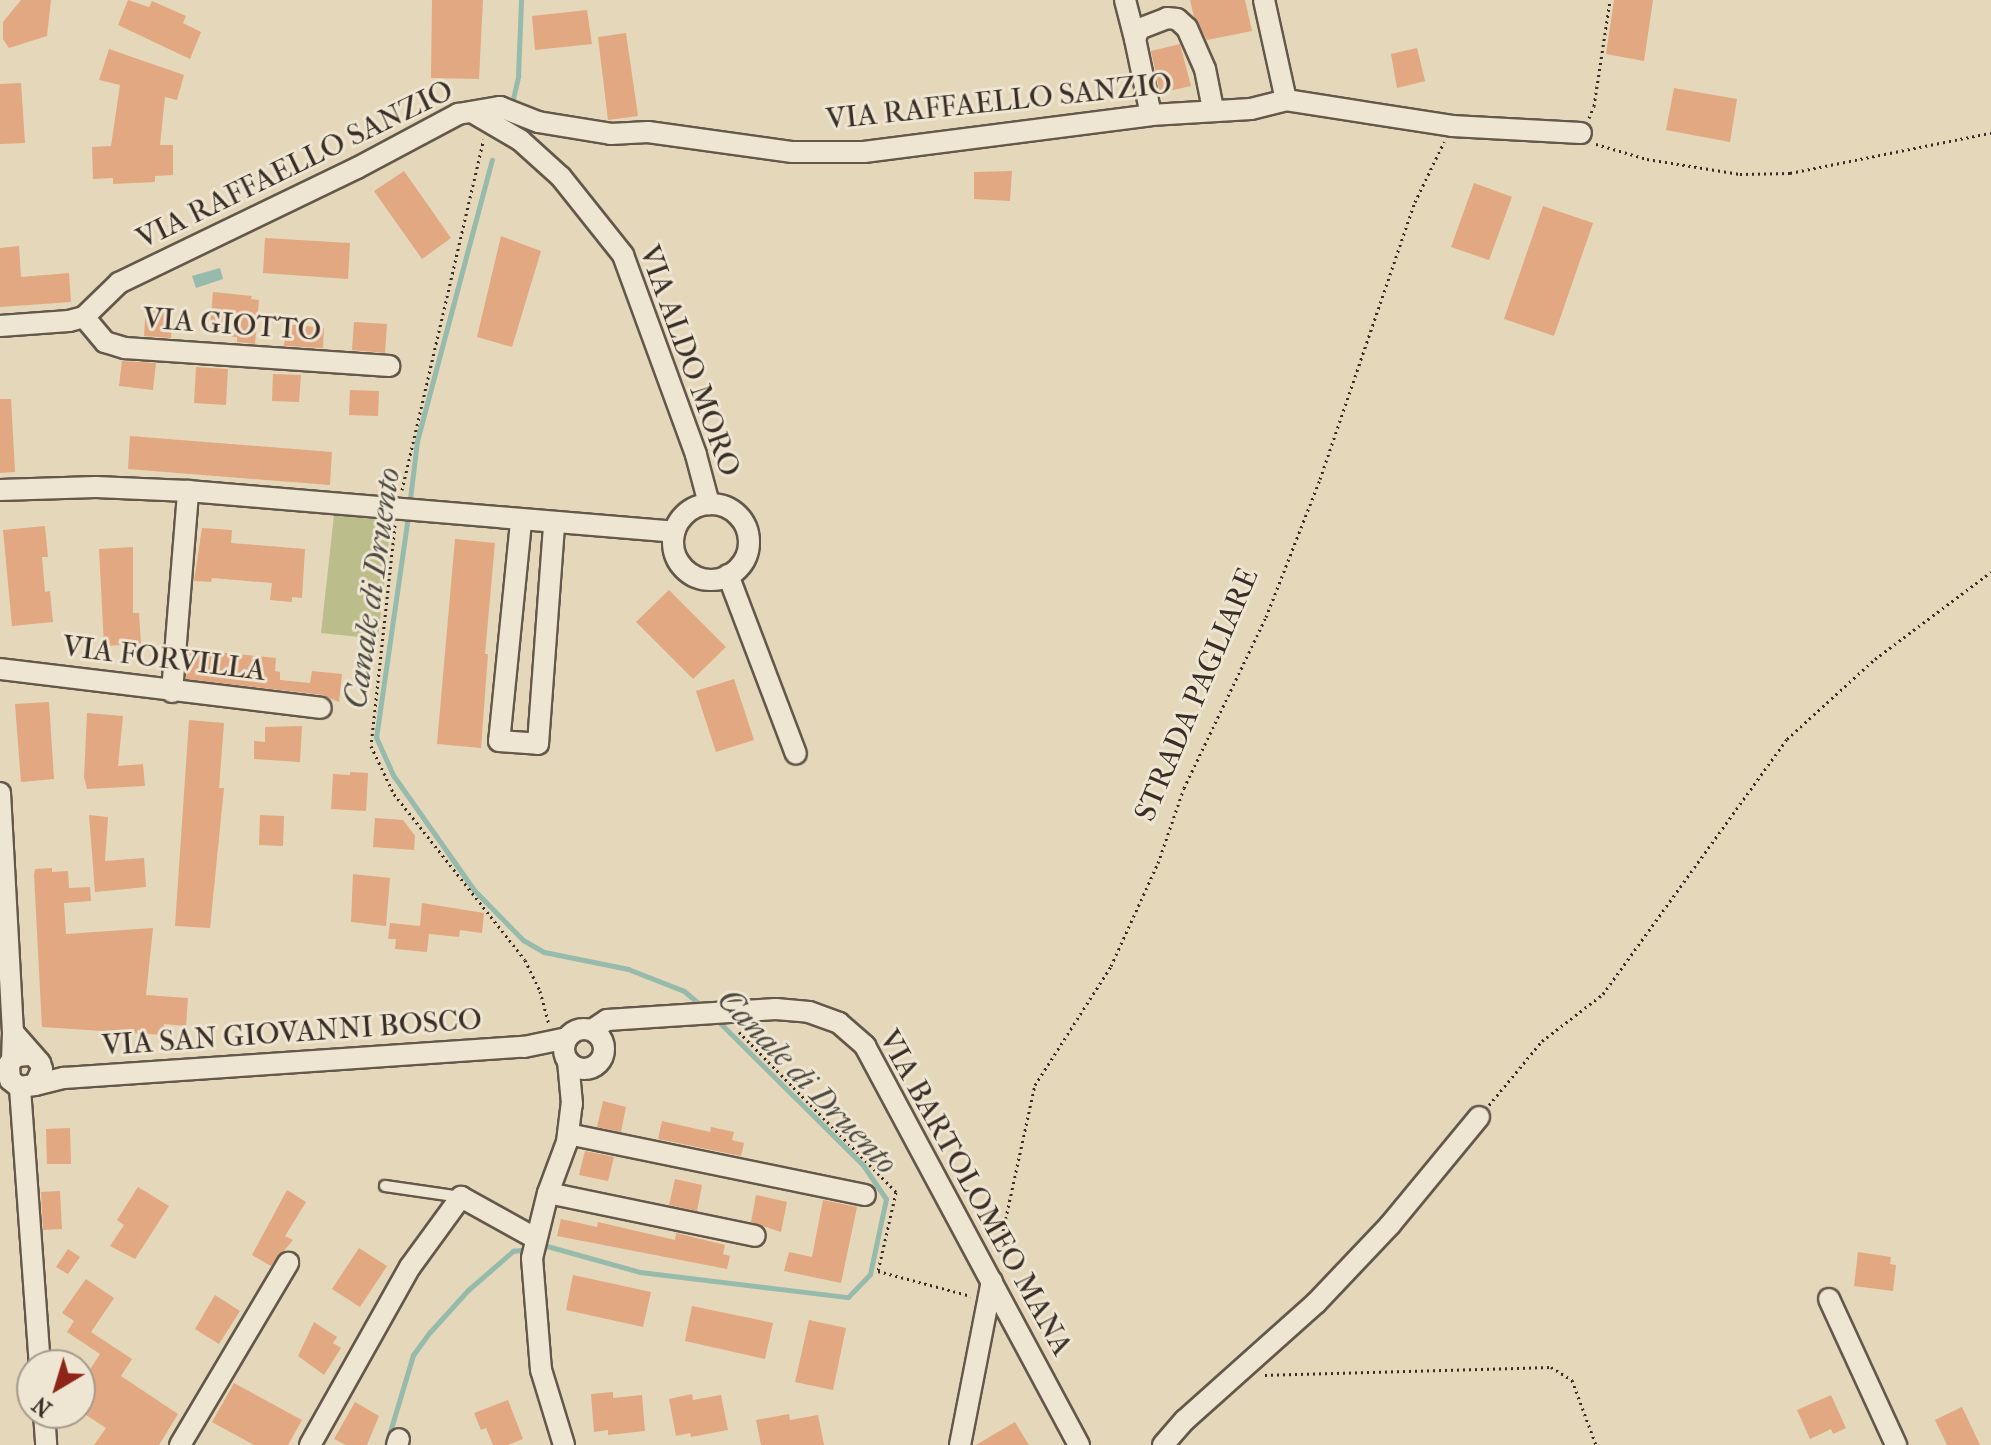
<!DOCTYPE html>
<style>
body{margin:0}
#map{position:relative;width:1991px;height:1445px;overflow:hidden;background:#e5d7ba;font-family:"IM FELL French Canon",serif}
div>[style]{position:absolute}
.green>*{inset:0;background:#bbbd8b}
.water>*{inset:0;background:#96baac}
.stream>*{height:5px;margin:-2.5px;padding:0 2.5px;transform-origin:2.5px;border-radius:2.5px;background:#96baac}
.building>*{inset:0;background:#e1a882}
.path>*{height:3px;margin-top:-1.5px;transform-origin:0;background:repeating-linear-gradient(90deg,#392d26 0 2px,transparent 0 6px)}
.roads{filter:drop-shadow(2px 0 #64584b) drop-shadow(-2px 0 #64584b) drop-shadow(0 2px #64584b) drop-shadow(0 -2px #64584b)}
.lane>*{height:10px;margin:-5px;padding:0 5px;transform-origin:5px;border-radius:5px;background:#eee5d2}
.street>*{height:20px;margin:-10px;padding:0 10px;transform-origin:10px;border-radius:10px;background:#eee5d2}
.street>.ring{margin:-10px;padding:0;box-sizing:content-box;background:none;border:20px solid #eee5d2;border-radius:50%}
span{translate:-50% -50%;white-space:nowrap;text-align:center;line-height:1.15;-webkit-text-stroke:6px #eee5d2;paint-order:stroke}
.street-label{font-size:30px;color:#392d26}
.water-label{font-size:32px;color:#4c4941;font-style:italic}
.north{position:absolute;left:16px;top:1349px;width:80px;height:80px;box-sizing:border-box;background:#eee5d2;border:2px solid #a69b8d;border-radius:50%;rotate:218deg;font-size:22px;font-weight:700;line-height:32px;text-align:center;color:#392d26}
.north::after{content:'';display:block;margin:auto;width:28px;height:36px;background:#8f2418;clip-path:polygon(50% 0,100% 100%,50% 72%,0 100%)}
</style>
<div id="map">
<div class="green">
<div style="clip-path:polygon(334px 515px,391px 521px,378px 639px,321px 633px)"></div>
</div>
<div class="water">
<div style="clip-path:polygon(220px 268px,223px 279px,196px 288px,192px 276px)"></div>
</div>
<div class="stream">
<div style="left:512px;top:103px;width:28px;rotate:-77deg"></div>
<div style="left:518px;top:76px;width:76px;rotate:-87.7deg"></div>
<div style="left:409px;top:507px;width:66px;rotate:-83.1deg"></div>
<div style="left:417px;top:441px;width:291px;rotate:-75.1deg"></div>
<div style="left:408px;top:516px;width:223px;rotate:98.2deg"></div>
<div style="left:376px;top:737px;width:42px;rotate:65.9deg"></div>
<div style="left:393px;top:775px;width:141px;rotate:54.8deg"></div>
<div style="left:474px;top:890px;width:70px;rotate:45.6deg"></div>
<div style="left:523px;top:940px;width:24px;rotate:30deg"></div>
<div style="left:544px;top:952px;width:86px;rotate:11.4deg"></div>
<div style="left:628px;top:969px;width:60px;rotate:21.4deg"></div>
<div style="left:684px;top:991px;width:25px;rotate:40deg"></div>
<div style="left:539px;top:1248px;width:8px;rotate:-14deg"></div>
<div style="left:547px;top:1246px;width:97px;rotate:15.6deg"></div>
<div style="left:640px;top:1272px;width:209px;rotate:6.9deg"></div>
<div style="left:848px;top:1297px;width:32px;rotate:-46deg"></div>
<div style="left:870px;top:1274px;width:77px;rotate:-78deg"></div>
<div style="left:886px;top:1199px;width:40px;rotate:-124deg"></div>
<div style="left:864px;top:1166px;width:209px;rotate:-135.2deg"></div>
<div style="left:386px;top:1445px;width:94px;rotate:-73.3deg"></div>
<div style="left:413px;top:1355px;width:29px;rotate:-54deg"></div>
<div style="left:430px;top:1332px;width:57px;rotate:-47.9deg"></div>
<div style="left:468px;top:1290px;width:60px;rotate:-40.9deg"></div>
<div style="left:513px;top:1251px;width:16px;rotate:-7deg"></div>
</div>
<div class="building">
<div style="clip-path:polygon(21px 0,51px 0,47px 36px,9px 48px,3px 39px,3px 22px)"></div>
<div style="clip-path:polygon(128px 0,149px 7px,152px 1px,186px 16px,183px 23px,201px 32px,190px 59px,118px 25px)"></div>
<div style="clip-path:polygon(432px 0,483px 0,479px 79px,431px 78px)"></div>
<div style="clip-path:polygon(1190px 0,1245px 0,1252px 31px,1207px 40px,1194px 17px)"></div>
<div style="clip-path:polygon(1614px 0,1653px 0,1644px 61px,1606px 54px)"></div>
<div style="clip-path:polygon(587px 10px,592px 44px,535px 50px,532px 16px)"></div>
<div style="clip-path:polygon(626px 33px,638px 116px,608px 120px,598px 37px)"></div>
<div style="clip-path:polygon(1180px 44px,1191px 86px,1160px 93px,1151px 51px)"></div>
<div style="clip-path:polygon(1417px 48px,1425px 81px,1397px 88px,1391px 54px)"></div>
<div style="clip-path:polygon(109px 49px,184px 75px,177px 100px,165px 97px,160px 145px,173px 145px,173px 175px,155px 176px,155px 182px,113px 184px,113px 178px,93px 179px,92px 147px,111px 146px,120px 85px,99px 80px)"></div>
<div style="clip-path:polygon(21px 83px,25px 143px,0 144px,0 84px)"></div>
<div style="clip-path:polygon(1674px 88px,1737px 99px,1730px 142px,1666px 130px)"></div>
<div style="clip-path:polygon(404px 171px,451px 238px,422px 259px,374px 191px)"></div>
<div style="clip-path:polygon(1012px 171px,1010px 201px,974px 199px,974px 172px)"></div>
<div style="clip-path:polygon(1474px 183px,1512px 197px,1489px 260px,1451px 247px)"></div>
<div style="clip-path:polygon(1543px 206px,1593px 223px,1554px 336px,1504px 319px)"></div>
<div style="clip-path:polygon(501px 236px,541px 251px,512px 347px,477px 337px)"></div>
<div style="clip-path:polygon(265px 238px,350px 243px,348px 279px,263px 273px)"></div>
<div style="clip-path:polygon(19px 246px,21px 277px,69px 273px,71px 302px,0 307px,0 248px)"></div>
<div style="clip-path:polygon(213px 292px,252px 296px,251px 299px,259px 300px,255px 344px,237px 342px,237px 337px,221px 336px,221px 329px,210px 328px)"></div>
<div style="clip-path:polygon(146px 305px,173px 308px,171px 338px,144px 336px)"></div>
<div style="clip-path:polygon(354px 322px,387px 324px,385px 353px,352px 350px)"></div>
<div style="clip-path:polygon(286px 324px,324px 328px,323px 348px,284px 346px)"></div>
<div style="clip-path:polygon(122px 361px,156px 363px,153px 390px,119px 386px)"></div>
<div style="clip-path:polygon(196px 367px,228px 369px,226px 405px,194px 403px)"></div>
<div style="clip-path:polygon(273px 374px,301px 375px,299px 402px,272px 401px)"></div>
<div style="clip-path:polygon(350px 390px,379px 391px,378px 416px,349px 415px)"></div>
<div style="clip-path:polygon(0 399px,11px 399px,15px 472px,0 473px)"></div>
<div style="clip-path:polygon(130px 436px,332px 452px,330px 485px,128px 469px)"></div>
<div style="clip-path:polygon(45px 526px,48px 557px,42px 557px,45px 592px,50px 591px,53px 622px,12px 626px,3px 530px)"></div>
<div style="clip-path:polygon(202px 528px,232px 530px,231px 543px,305px 549px,302px 598px,292px 597px,292px 602px,270px 600px,272px 583px,212px 578px,211px 582px,194px 581px)"></div>
<div style="clip-path:polygon(455px 539px,495px 543px,485px 654px,488px 654px,481px 748px,437px 744px)"></div>
<div style="clip-path:polygon(133px 547px,133px 613px,139px 613px,141px 644px,104px 646px,99px 549px)"></div>
<div style="clip-path:polygon(669px 590px,726px 647px,693px 679px,636px 622px)"></div>
<div style="clip-path:polygon(188px 649px,276px 658px,275px 671px,280px 672px,280px 680px,310px 683px,312px 671px,342px 674px,339px 702px,323px 695px,186px 679px)"></div>
<div style="clip-path:polygon(734px 679px,754px 740px,716px 752px,696px 691px)"></div>
<div style="clip-path:polygon(49px 702px,54px 779px,21px 782px,15px 704px)"></div>
<div style="clip-path:polygon(87px 713px,123px 716px,118px 766px,143px 764px,145px 786px,87px 789px,84px 777px)"></div>
<div style="clip-path:polygon(189px 720px,224px 723px,219px 788px,224px 788px,210px 928px,175px 926px)"></div>
<div style="clip-path:polygon(302px 726px,300px 762px,254px 759px,254px 741px,265px 742px,265px 727px)"></div>
<div style="clip-path:polygon(350px 772px,368px 773px,366px 811px,331px 809px,333px 774px,350px 775px)"></div>
<div style="clip-path:polygon(89px 815px,108px 817px,105px 861px,144px 858px,146px 887px,95px 892px)"></div>
<div style="clip-path:polygon(260px 815px,284px 816px,283px 846px,259px 845px)"></div>
<div style="clip-path:polygon(375px 818px,403px 820px,415px 836px,414px 850px,373px 847px)"></div>
<div style="clip-path:polygon(52px 868px,52px 872px,68px 871px,69px 888px,90px 887px,91px 901px,64px 903px,66px 934px,153px 928px,146px 995px,188px 998px,186px 1026px,164px 1024px,163px 1035px,42px 1027px,34px 875px,35px 869px)"></div>
<div style="clip-path:polygon(353px 874px,390px 878px,386px 926px,351px 922px)"></div>
<div style="clip-path:polygon(422px 903px,484px 913px,482px 933px,460px 930px,459px 937px,429px 934px,427px 952px,395px 949px,396px 939px,388px 939px,390px 923px,420px 926px)"></div>
<div style="clip-path:polygon(603px 1101px,626px 1107px,621px 1132px,597px 1127px)"></div>
<div style="clip-path:polygon(662px 1121px,710px 1132px,711px 1127px,734px 1132px,732px 1140px,744px 1143px,741px 1156px,658px 1139px)"></div>
<div style="clip-path:polygon(70px 1128px,71px 1164px,47px 1164px,46px 1129px)"></div>
<div style="clip-path:polygon(585px 1151px,614px 1157px,608px 1181px,579px 1175px)"></div>
<div style="clip-path:polygon(675px 1179px,702px 1185px,697px 1211px,669px 1205px)"></div>
<div style="clip-path:polygon(138px 1187px,169px 1206px,135px 1259px,110px 1246px,124px 1225px,117px 1220px)"></div>
<div style="clip-path:polygon(287px 1190px,306px 1202px,285px 1236px,293px 1240px,271px 1266px,252px 1255px)"></div>
<div style="clip-path:polygon(60px 1191px,62px 1229px,43px 1230px,41px 1192px)"></div>
<div style="clip-path:polygon(756px 1195px,787px 1202px,781px 1232px,751px 1222px)"></div>
<div style="clip-path:polygon(823px 1200px,857px 1207px,841px 1283px,784px 1271px,789px 1252px,812px 1257px)"></div>
<div style="clip-path:polygon(561px 1219px,597px 1227px,598px 1222px,675px 1240px,676px 1233px,725px 1245px,723px 1254px,730px 1256px,727px 1269px,557px 1236px)"></div>
<div style="clip-path:polygon(359px 1248px,387px 1266px,360px 1307px,332px 1289px)"></div>
<div style="clip-path:polygon(68px 1249px,80px 1257px,68px 1274px,56px 1267px)"></div>
<div style="clip-path:polygon(1858px 1252px,1891px 1257px,1890px 1264px,1896px 1265px,1893px 1291px,1854px 1286px)"></div>
<div style="clip-path:polygon(573px 1275px,651px 1292px,643px 1327px,566px 1310px)"></div>
<div style="clip-path:polygon(86px 1279px,114px 1298px,91px 1332px,132px 1359px,121px 1376px,178px 1414px,159px 1445px,94px 1445px,106px 1428px,80px 1411px,80px 1385px,100px 1354px,67px 1332px,74px 1321px,62px 1313px)"></div>
<div style="clip-path:polygon(215px 1295px,240px 1311px,219px 1344px,195px 1329px)"></div>
<div style="clip-path:polygon(692px 1306px,773px 1323px,765px 1359px,685px 1341px)"></div>
<div style="clip-path:polygon(809px 1320px,846px 1328px,833px 1390px,795px 1382px)"></div>
<div style="clip-path:polygon(314px 1322px,337px 1337px,333px 1343px,341px 1348px,324px 1375px,298px 1356px)"></div>
<div style="clip-path:polygon(234px 1383px,302px 1420px,288px 1445px,254px 1445px,212px 1422px)"></div>
<div style="clip-path:polygon(613px 1392px,613px 1398px,642px 1395px,645px 1431px,608px 1435px,608px 1430px,594px 1432px,591px 1394px)"></div>
<div style="clip-path:polygon(692px 1394px,693px 1400px,721px 1395px,728px 1430px,691px 1437px,690px 1433px,676px 1436px,669px 1399px)"></div>
<div style="clip-path:polygon(1831px 1395px,1846px 1428px,1833px 1434px,1831px 1429px,1810px 1439px,1797px 1410px)"></div>
<div style="clip-path:polygon(508px 1400px,523px 1439px,508px 1445px,493px 1445px,486px 1428px,481px 1430px,474px 1413px)"></div>
<div style="clip-path:polygon(355px 1402px,379px 1416px,367px 1445px,346px 1445px,334px 1439px)"></div>
<div style="clip-path:polygon(1962px 1407px,1980px 1445px,1947px 1445px,1935px 1420px)"></div>
<div style="clip-path:polygon(789px 1414px,790px 1420px,818px 1415px,824px 1445px,761px 1445px,756px 1420px)"></div>
<div style="clip-path:polygon(1015px 1422px,1029px 1445px,976px 1445px)"></div>
</div>
<div class="path">
<div style="left:1589px;top:118px;width:13px;rotate:-67deg"></div>
<div style="left:1594px;top:106px;width:107px;rotate:-81.4deg"></div>
<div style="left:1596px;top:144px;width:53px;rotate:16.4deg"></div>
<div style="left:1647px;top:159px;width:94px;rotate:9.2deg"></div>
<div style="left:1740px;top:174px;width:50px;rotate:-1.1deg"></div>
<div style="left:1790px;top:173px;width:205px;rotate:-11.3deg"></div>
<div style="left:402px;top:490px;width:360px;rotate:-76.9deg"></div>
<div style="left:395px;top:525px;width:222px;rotate:96.2deg"></div>
<div style="left:371px;top:746px;width:53px;rotate:64.4deg"></div>
<div style="left:394px;top:794px;width:211px;rotate:51.7deg"></div>
<div style="left:525px;top:960px;width:34px;rotate:64deg"></div>
<div style="left:540px;top:991px;width:35px;rotate:75deg"></div>
<div style="left:739px;top:1032px;width:224px;rotate:45.5deg"></div>
<div style="left:896px;top:1192px;width:81px;rotate:102.8deg"></div>
<div style="left:878px;top:1271px;width:96px;rotate:15deg"></div>
<div style="left:1489px;top:1105px;width:83px;rotate:-50.4deg"></div>
<div style="left:1542px;top:1041px;width:77px;rotate:-37.6deg"></div>
<div style="left:1603px;top:994px;width:314px;rotate:-54.2deg"></div>
<div style="left:1787px;top:739px;width:119px;rotate:-42.3deg"></div>
<div style="left:1875px;top:659px;width:145px;rotate:-36.9deg"></div>
<div style="left:998px;top:1254px;width:173px;rotate:-77.7deg"></div>
<div style="left:1035px;top:1085px;width:141px;rotate:-57.4deg"></div>
<div style="left:1111px;top:966px;width:113px;rotate:-65.5deg"></div>
<div style="left:1158px;top:863px;width:79px;rotate:-70.9deg"></div>
<div style="left:1184px;top:788px;width:190px;rotate:-64.4deg"></div>
<div style="left:1266px;top:617px;width:148px;rotate:-68.6deg"></div>
<div style="left:1320px;top:479px;width:293px;rotate:-71.1deg"></div>
<div style="left:1415px;top:202px;width:67px;rotate:-64.2deg"></div>
<div style="left:1265px;top:1375px;width:286px;rotate:-1.6deg"></div>
<div style="left:1551px;top:1367px;width:25px;rotate:32deg"></div>
<div style="left:1572px;top:1380px;width:69px;rotate:69.7deg"></div>
</div>
<div class="roads">
<div class="lane">
<div style="left:385px;top:1186px;width:77px;rotate:8.2deg"></div>
</div>
<div class="street">
<div style="left:1125px;top:0;width:40px;rotate:75.6deg"></div>
<div style="left:1264px;top:0;width:102px;rotate:77.6deg"></div>
<div style="left:472px;top:112px;width:56px;rotate:30.3deg"></div>
<div style="left:520px;top:140px;width:55px;rotate:42.1deg"></div>
<div style="left:561px;top:177px;width:100px;rotate:51.5deg"></div>
<div style="left:623px;top:255px;width:213px;rotate:69.9deg"></div>
<div style="left:696px;top:455px;width:51px;rotate:75.1deg"></div>
<div style="left:1151px;top:115px;width:78px;rotate:-101.9deg"></div>
<div style="left:1135px;top:39px;width:11px;rotate:-68deg"></div>
<div style="left:1139px;top:29px;width:30px;rotate:-21deg"></div>
<div style="left:1167px;top:18px;width:10px;rotate:6deg"></div>
<div style="left:1177px;top:19px;width:13px;rotate:42deg"></div>
<div style="left:1187px;top:28px;width:45px;rotate:66.3deg"></div>
<div style="left:1205px;top:69px;width:41px;rotate:78.7deg"></div>
<div style="left:84px;top:317px;width:33px;rotate:50deg"></div>
<div style="left:105px;top:342px;width:21px;rotate:17deg"></div>
<div style="left:125px;top:348px;width:265px;rotate:3.9deg"></div>
<div style="left:0;top:326px;width:69px;rotate:-4.1deg"></div>
<div style="left:69px;top:321px;width:16px;rotate:-15deg"></div>
<div style="left:84px;top:317px;width:49px;rotate:-44.2deg"></div>
<div style="left:119px;top:283px;width:264px;rotate:-25.8deg"></div>
<div style="left:357px;top:168px;width:115px;rotate:-28.1deg"></div>
<div style="left:458px;top:114px;width:43px;rotate:-9.5deg"></div>
<div style="left:500px;top:107px;width:41px;rotate:21.5deg"></div>
<div style="left:538px;top:122px;width:74px;rotate:9.3deg"></div>
<div style="left:611px;top:134px;width:37px;rotate:-3deg"></div>
<div style="left:648px;top:132px;width:146px;rotate:7.9deg"></div>
<div style="left:793px;top:152px;width:71px"></div>
<div style="left:864px;top:152px;width:289px;rotate:-7.3deg"></div>
<div style="left:1151px;top:115px;width:100px;rotate:-3.4deg"></div>
<div style="left:1251px;top:109px;width:36px;rotate:-14deg"></div>
<div style="left:1286px;top:100px;width:168px;rotate:8.9deg"></div>
<div style="left:1452px;top:126px;width:129px;rotate:3.1deg"></div>
<div style="left:0;top:490px;width:96px;rotate:-1.8deg"></div>
<div style="left:96px;top:487px;width:92px;rotate:2.5deg"></div>
<div style="left:188px;top:491px;width:488px;rotate:4.8deg"></div>
<div class="ring" style="left:673px;top:504px;width:56px;height:56px"></div>
<div style="left:521px;top:522px;width:220px;rotate:95.7deg"></div>
<div style="left:499px;top:741px;width:39px;rotate:4deg"></div>
<div style="left:538px;top:744px;width:220px;rotate:-85.8deg"></div>
<div style="left:728px;top:575px;width:191px;rotate:69.2deg"></div>
<div style="left:0;top:669px;width:323px;rotate:6.9deg"></div>
<div style="left:172px;top:692px;width:202px;rotate:-85.4deg"></div>
<div style="left:0;top:793px;width:239px;rotate:86.9deg"></div>
<div style="left:13px;top:1032px;width:27px;rotate:92deg"></div>
<div class="ring" style="left:564px;top:1029px;width:20px;height:20px"></div>
<div style="left:592px;top:1030px;width:18px;rotate:-34deg"></div>
<div style="left:607px;top:1020px;width:169px;rotate:-3.7deg"></div>
<div style="left:776px;top:1009px;width:33px;rotate:5deg"></div>
<div style="left:809px;top:1012px;width:32px;rotate:20deg"></div>
<div style="left:839px;top:1023px;width:35px;rotate:41deg"></div>
<div style="left:865px;top:1046px;width:453px;rotate:61.8deg"></div>
<div style="left:13px;top:1032px;width:41px;rotate:48.9deg"></div>
<div style="left:40px;top:1063px;width:6px;rotate:72deg"></div>
<div style="left:42px;top:1069px;width:17px;rotate:114deg"></div>
<div style="left:35px;top:1085px;width:16px;rotate:173deg"></div>
<div style="left:19px;top:1087px;width:11px;rotate:-142deg"></div>
<div style="left:10px;top:1080px;width:16px;rotate:-94deg"></div>
<div style="left:9px;top:1064px;width:11px;rotate:-49deg"></div>
<div style="left:16px;top:1056px;width:16px;rotate:-4deg"></div>
<div style="left:35px;top:1085px;width:30px;rotate:-14deg"></div>
<div style="left:64px;top:1078px;width:461px;rotate:-3.9deg"></div>
<div style="left:524px;top:1047px;width:44px;rotate:-11.8deg"></div>
<div style="left:20px;top:1088px;width:278px;rotate:85.9deg"></div>
<div style="left:568px;top:1134px;width:303px;rotate:11.6deg"></div>
<div style="left:548px;top:1193px;width:211px;rotate:11.7deg"></div>
<div style="left:1829px;top:1299px;width:161px;rotate:65.3deg"></div>
<div style="left:44px;top:1413px;width:32px;rotate:86deg"></div>
<div style="left:180px;top:1445px;width:212px;rotate:-59.3deg"></div>
<div style="left:310px;top:1445px;width:204px;rotate:-60.7deg"></div>
<div style="left:410px;top:1267px;width:87px;rotate:-53.9deg"></div>
<div style="left:461px;top:1197px;width:85px;rotate:29deg"></div>
<div style="left:397px;top:1445px;width:6px;rotate:-72deg"></div>
<div style="left:564px;top:1445px;width:78px;rotate:-107deg"></div>
<div style="left:541px;top:1370px;width:112px;rotate:-94.6deg"></div>
<div style="left:532px;top:1258px;width:67px;rotate:-76.2deg"></div>
<div style="left:548px;top:1193px;width:54px;rotate:-69.6deg"></div>
<div style="left:567px;top:1142px;width:38px;rotate:-83deg"></div>
<div style="left:572px;top:1104px;width:43px;rotate:-95.3deg"></div>
<div style="left:960px;top:1445px;width:167px;rotate:-79deg"></div>
<div style="left:1163px;top:1445px;width:33px;rotate:-49deg"></div>
<div style="left:1185px;top:1420px;width:176px;rotate:-41.8deg"></div>
<div style="left:1316px;top:1303px;width:108px;rotate:-46.5deg"></div>
<div style="left:1390px;top:1225px;width:140px;rotate:-50.5deg"></div>
</div>
</div>
<div class="street-label">
<span style="left:999px;top:102px;rotate:-6deg">VIA RAFFAELLO SANZIO</span>
<span style="left:295px;top:165px;rotate:-26deg">VIA RAFFAELLO SANZIO</span>
<span style="left:232px;top:325px;rotate:4deg">VIA GIOTTO</span>
<span style="left:689px;top:361px;rotate:70deg">VIA ALDO MORO</span>
<span style="left:164px;top:659px;rotate:7deg">VIA FORVILLA</span>
<span style="left:1197px;top:695px;rotate:-67deg">STRADA PAGLIARE</span>
<span style="left:292px;top:1033px;rotate:-4deg">VIA SAN GIOVANNI BOSCO</span>
<span style="left:975px;top:1193px;rotate:61deg">VIA BARTOLOMEO MANA</span>
</div>
<div class="water-label">
<span style="left:373px;top:588px;rotate:-82deg">Canale di Druento</span>
<span style="left:807px;top:1082px;rotate:46deg">Canale di Druento</span>
</div>
<div class="north">N</div>
</div>
